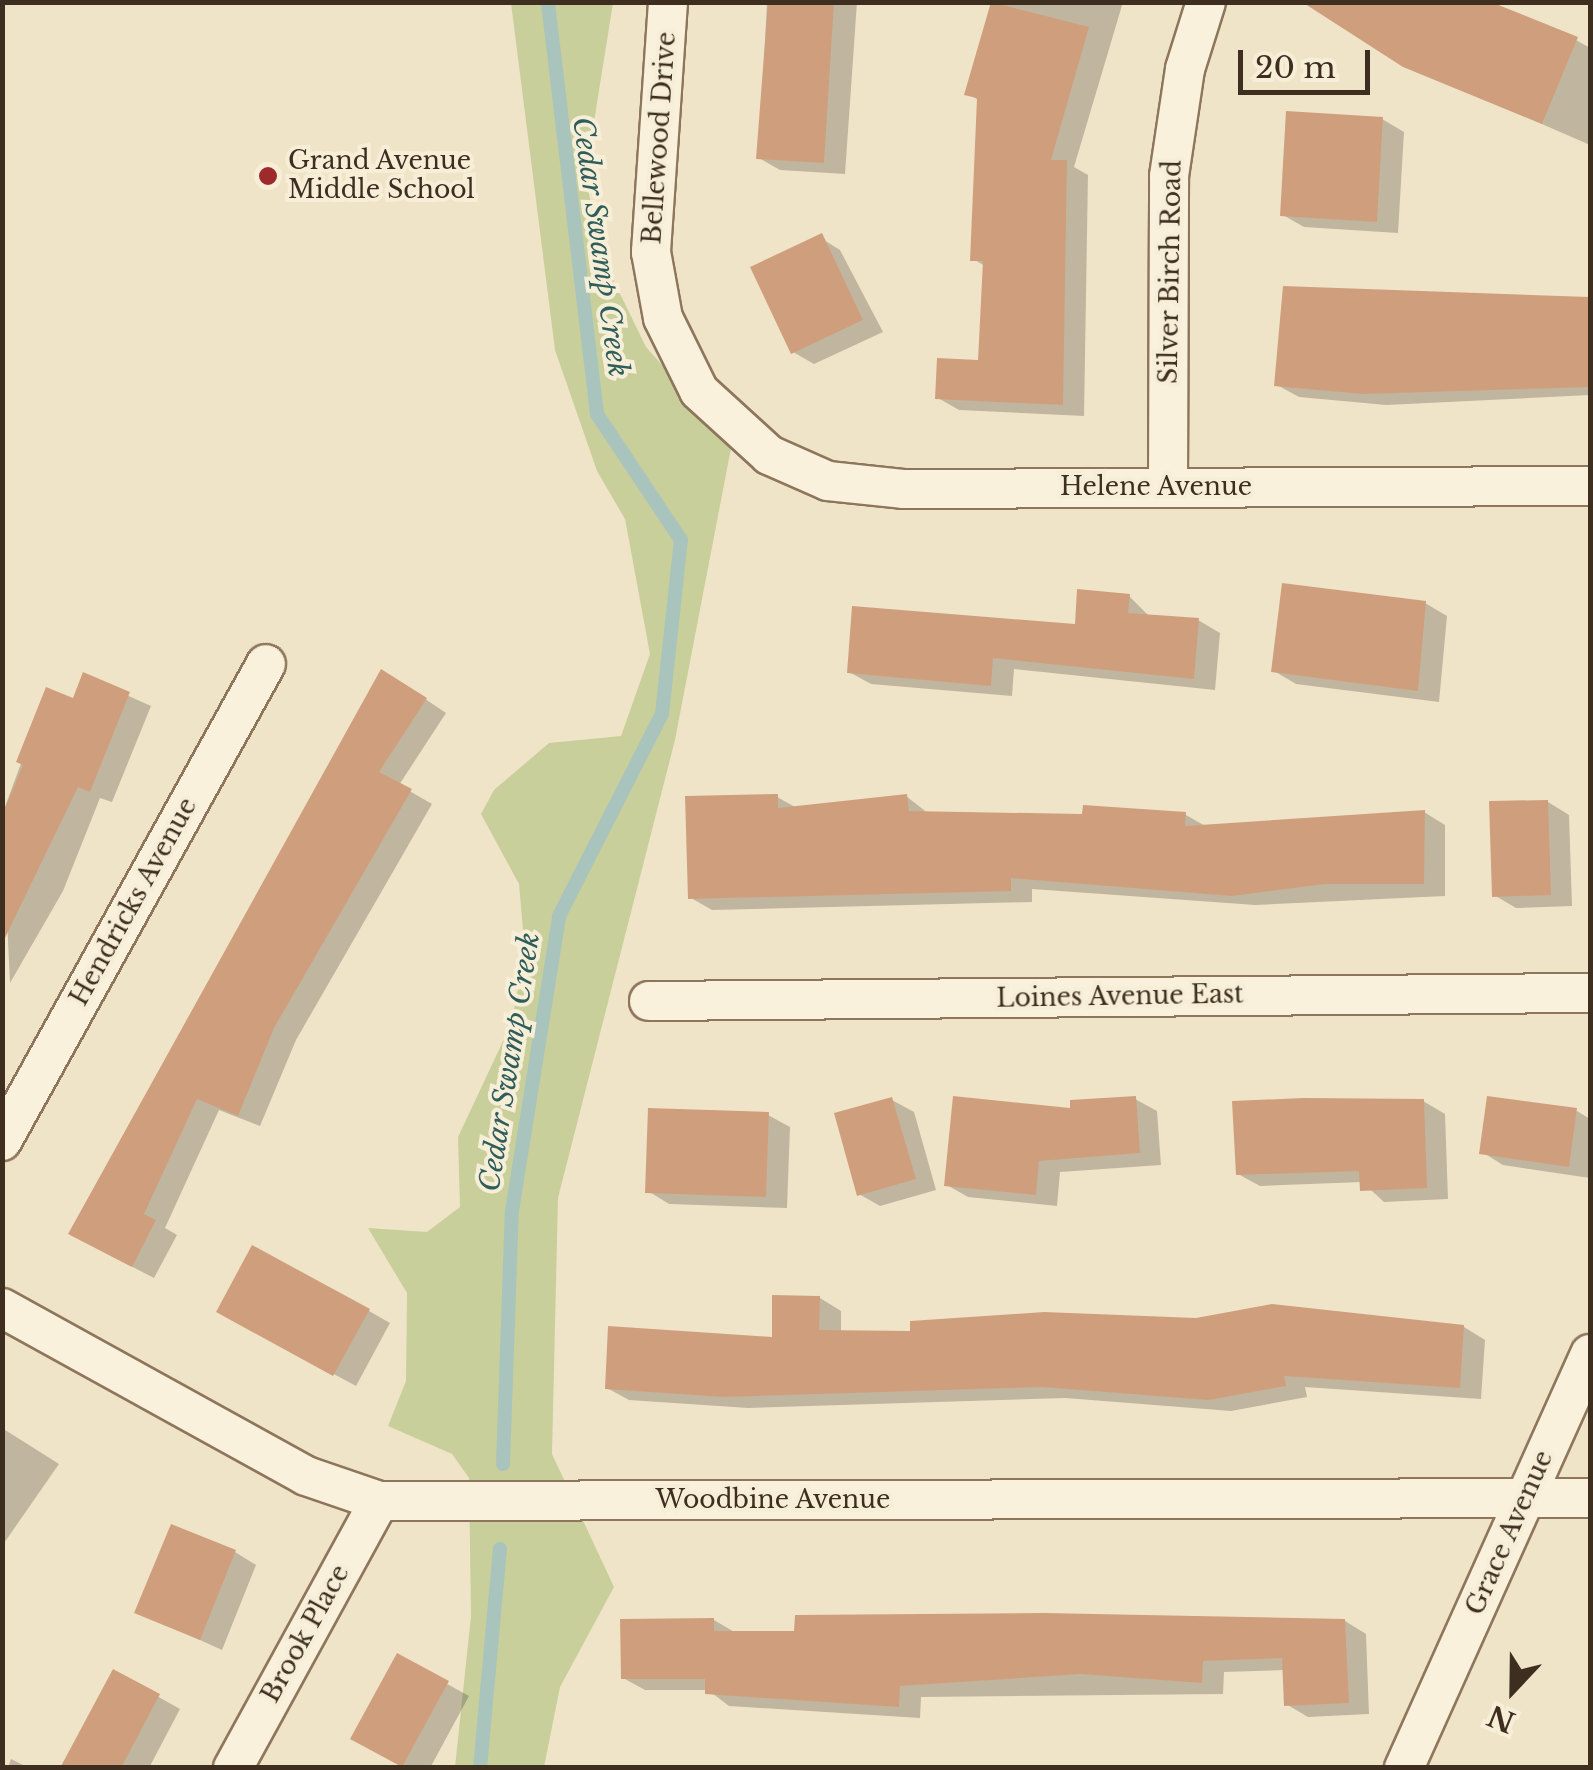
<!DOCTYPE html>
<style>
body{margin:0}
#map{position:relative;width:1593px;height:1770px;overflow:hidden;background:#f0e4c8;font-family:"Libre Baskerville",serif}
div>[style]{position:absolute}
.green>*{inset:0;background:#c9cf9b}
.shadow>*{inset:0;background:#0003}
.stream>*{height:14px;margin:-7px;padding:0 7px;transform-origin:7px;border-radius:7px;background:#a9c4bc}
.building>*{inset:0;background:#cf9f7d}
.roads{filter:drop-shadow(2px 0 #8d765c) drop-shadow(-2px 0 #8d765c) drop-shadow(0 2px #8d765c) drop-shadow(0 -2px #8d765c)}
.minor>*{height:38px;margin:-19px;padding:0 19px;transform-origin:19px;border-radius:19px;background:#faf1dc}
.dots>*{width:28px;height:28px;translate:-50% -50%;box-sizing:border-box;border:5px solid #f7eed8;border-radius:50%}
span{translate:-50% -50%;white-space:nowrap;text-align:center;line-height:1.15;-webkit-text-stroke:8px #f7eed8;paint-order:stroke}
.street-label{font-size:25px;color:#3d2e20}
.poi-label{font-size:25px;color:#3d2e20}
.left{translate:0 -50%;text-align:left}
.water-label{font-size:28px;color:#2f5d5a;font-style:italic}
.frame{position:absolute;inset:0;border:5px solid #3d2e20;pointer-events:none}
.north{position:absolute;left:1463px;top:1640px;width:100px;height:100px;-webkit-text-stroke:8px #f7eed8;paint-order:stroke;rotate:202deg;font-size:28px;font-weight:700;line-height:40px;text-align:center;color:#3d2e20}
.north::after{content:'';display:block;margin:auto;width:35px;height:45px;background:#3d2e20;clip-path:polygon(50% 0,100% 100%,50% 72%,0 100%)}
.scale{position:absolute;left:1238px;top:50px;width:132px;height:45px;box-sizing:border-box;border:5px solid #3d2e20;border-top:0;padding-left:12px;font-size:30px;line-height:35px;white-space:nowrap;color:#3d2e20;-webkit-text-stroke:8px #f7eed8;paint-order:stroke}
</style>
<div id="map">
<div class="green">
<div style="clip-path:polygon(511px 3px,613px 3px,585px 178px,606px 265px,646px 347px,732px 443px,675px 740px,558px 1198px,552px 1454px,614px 1587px,560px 1687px,544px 1767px,455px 1767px,471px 1616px,469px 1478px,452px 1454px,388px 1426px,406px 1381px,407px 1293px,368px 1228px,427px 1232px,460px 1207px,458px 1137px,511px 1024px,525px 954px,519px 884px,481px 814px,494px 790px,549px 743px,621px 736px,650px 654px,625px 519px,597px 471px,555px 350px)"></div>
</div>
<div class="shadow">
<div style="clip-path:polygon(767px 2px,857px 2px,845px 174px,780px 170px,759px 158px)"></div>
<div style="clip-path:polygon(993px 2px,1123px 2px,1074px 167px,1088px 175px,1084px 416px,959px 410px,938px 398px,981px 363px,985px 266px,973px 259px,980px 101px,967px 93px)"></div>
<div style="clip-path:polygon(1576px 40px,1590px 48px,1590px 145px,1404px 64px)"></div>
<div style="clip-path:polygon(1382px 119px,1404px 132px,1398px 233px,1304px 227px,1283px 215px)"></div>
<div style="clip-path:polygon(819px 237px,840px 250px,883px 332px,814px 364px,793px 352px)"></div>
<div style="clip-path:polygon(1286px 289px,1590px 301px,1590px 395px,1386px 405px,1299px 397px,1277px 385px)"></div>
<div style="clip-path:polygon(1129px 596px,1150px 617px,1198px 620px,1220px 633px,1215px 690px,1014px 669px,1012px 696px,871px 684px,849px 672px,1077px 627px)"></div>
<div style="clip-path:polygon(1425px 603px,1447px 616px,1439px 702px,1296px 684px,1274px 671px)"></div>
<div style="clip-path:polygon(84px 676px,151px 706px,112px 802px,100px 798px,63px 891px,10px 983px,2px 815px,48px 690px,74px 701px)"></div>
<div style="clip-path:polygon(403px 684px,446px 713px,399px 785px,432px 804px,296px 1040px,260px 1126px,219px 1110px,165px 1228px,177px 1235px,154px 1278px,92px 1246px)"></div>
<div style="clip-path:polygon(906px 796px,929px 814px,1186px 815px,1207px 827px,1424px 812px,1445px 825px,1445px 896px,1255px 905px,1032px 889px,1032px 902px,712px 910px,691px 898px,777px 797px,797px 808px)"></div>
<div style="clip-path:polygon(1548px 802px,1569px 815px,1572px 906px,1516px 908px,1494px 895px)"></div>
<div style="clip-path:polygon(1135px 1099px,1157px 1111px,1161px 1165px,1060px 1172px,1057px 1206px,968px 1197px,947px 1185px,1073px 1111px)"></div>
<div style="clip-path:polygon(892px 1100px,914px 1112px,936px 1190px,880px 1206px,859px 1194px)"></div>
<div style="clip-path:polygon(1423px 1101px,1445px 1114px,1448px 1199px,1384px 1202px,1362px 1182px,1260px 1186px,1238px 1174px)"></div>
<div style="clip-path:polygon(1577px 1111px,1590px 1119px,1590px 1178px,1503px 1165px,1482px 1152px)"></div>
<div style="clip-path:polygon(768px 1115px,790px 1127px,787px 1208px,669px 1204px,648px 1191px)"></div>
<div style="clip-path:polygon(820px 1298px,841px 1311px,841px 1333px,1464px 1327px,1485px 1340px,1481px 1399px,1305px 1387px,1307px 1397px,1231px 1411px,1065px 1398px,748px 1408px,629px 1400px,607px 1388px,774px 1340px)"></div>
<div style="clip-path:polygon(369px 1311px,390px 1323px,356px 1386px,241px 1324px)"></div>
<div style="clip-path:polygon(2px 1428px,59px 1464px,2px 1546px)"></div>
<div style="clip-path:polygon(235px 1552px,256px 1565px,222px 1650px,138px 1612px)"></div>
<div style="clip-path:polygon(714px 1620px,736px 1633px,1345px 1621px,1366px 1634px,1369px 1714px,1308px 1717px,1286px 1704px,1285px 1670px,1224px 1672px,1223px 1694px,921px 1697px,920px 1718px,729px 1706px,708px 1690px,645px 1690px,623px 1678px)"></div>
<div style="clip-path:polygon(398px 1657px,469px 1696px,430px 1768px,406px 1768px,354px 1738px)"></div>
<div style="clip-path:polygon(114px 1672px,180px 1709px,149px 1768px,63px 1768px)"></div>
<div style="clip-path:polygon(11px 1759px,29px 1768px,8px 1768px)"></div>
</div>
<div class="stream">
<div style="left:503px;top:1464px;width:253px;rotate:-88deg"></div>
<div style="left:512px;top:1211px;width:299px;rotate:-80.9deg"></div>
<div style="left:559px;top:916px;width:227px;rotate:-63deg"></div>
<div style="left:662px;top:714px;width:175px;rotate:-83.8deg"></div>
<div style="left:681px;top:540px;width:151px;rotate:-123.7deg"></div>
<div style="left:597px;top:414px;width:415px;rotate:-96.8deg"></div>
<div style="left:480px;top:1768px;width:220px;rotate:-84.8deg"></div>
</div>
<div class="building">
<div style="clip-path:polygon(768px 2px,834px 2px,824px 163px,756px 159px)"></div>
<div style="clip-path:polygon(991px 2px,1089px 27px,1051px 160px,1067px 160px,1063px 405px,935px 399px,937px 358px,978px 360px,983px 261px,970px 261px,977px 98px,964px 95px)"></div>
<div style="clip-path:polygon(1302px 2px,1491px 2px,1578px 37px,1542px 124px,1403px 67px)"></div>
<div style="clip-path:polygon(1286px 111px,1383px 117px,1377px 222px,1280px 216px)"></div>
<div style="clip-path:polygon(822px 233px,863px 320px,791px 354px,750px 267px)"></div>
<div style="clip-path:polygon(1283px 286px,1590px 297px,1590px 387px,1363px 394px,1274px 386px)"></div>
<div style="clip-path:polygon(1282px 583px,1426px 601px,1418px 691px,1271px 672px)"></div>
<div style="clip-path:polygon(1077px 589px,1130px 594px,1128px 613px,1199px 618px,1194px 679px,993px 658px,991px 686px,847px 673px,852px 606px,1075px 624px)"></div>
<div style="clip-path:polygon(381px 669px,427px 698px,379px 772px,412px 789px,274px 1028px,238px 1116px,197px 1099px,144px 1214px,156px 1220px,132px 1267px,68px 1234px)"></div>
<div style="clip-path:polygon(83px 672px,130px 692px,90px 792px,78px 787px,2px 944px,2px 815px,23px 765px,16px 762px,46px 687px,73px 698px)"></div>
<div style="clip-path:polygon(778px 794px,778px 808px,907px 794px,909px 811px,1082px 814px,1083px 805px,1186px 812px,1185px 826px,1425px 810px,1424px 884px,1325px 884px,1232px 896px,1011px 878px,1011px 891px,688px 899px,685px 796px)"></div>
<div style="clip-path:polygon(1548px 800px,1551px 895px,1492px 897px,1489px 801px)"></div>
<div style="clip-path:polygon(953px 1096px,1070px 1108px,1070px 1100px,1136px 1096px,1140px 1153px,1039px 1161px,1036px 1195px,944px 1186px)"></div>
<div style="clip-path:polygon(1487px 1096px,1577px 1108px,1569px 1167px,1479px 1154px)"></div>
<div style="clip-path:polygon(892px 1097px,916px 1179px,857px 1196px,834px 1113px)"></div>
<div style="clip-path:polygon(1304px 1098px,1424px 1099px,1427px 1188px,1360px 1191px,1359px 1171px,1236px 1175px,1232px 1101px)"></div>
<div style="clip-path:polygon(648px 1108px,769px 1112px,766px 1197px,645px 1193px)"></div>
<div style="clip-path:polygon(252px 1245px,370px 1309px,333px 1376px,216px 1312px)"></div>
<div style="clip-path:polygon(772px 1295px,820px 1296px,819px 1330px,910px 1331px,910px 1321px,1044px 1312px,1196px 1318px,1272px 1304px,1464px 1325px,1460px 1388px,1284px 1376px,1286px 1386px,1208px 1400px,1042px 1387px,724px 1397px,605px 1389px,608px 1326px,772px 1337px)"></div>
<div style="clip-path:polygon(171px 1524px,236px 1550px,200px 1640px,134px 1613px)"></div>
<div style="clip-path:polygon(1044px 1613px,1345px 1619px,1349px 1703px,1284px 1706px,1282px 1658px,1203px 1661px,1202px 1683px,1080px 1674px,900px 1686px,899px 1707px,705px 1694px,705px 1679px,621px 1679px,620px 1619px,714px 1618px,714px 1631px,794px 1631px,795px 1615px)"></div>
<div style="clip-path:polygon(397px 1653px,449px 1681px,402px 1767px,350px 1739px)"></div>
<div style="clip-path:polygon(113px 1669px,160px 1694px,121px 1768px,60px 1768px)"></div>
</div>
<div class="roads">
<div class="minor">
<div style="left:668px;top:2px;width:251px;rotate:93.9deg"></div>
<div style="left:651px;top:252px;width:67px;rotate:79.7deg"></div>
<div style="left:663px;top:318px;width:81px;rotate:63.7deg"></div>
<div style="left:699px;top:391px;width:95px;rotate:42.4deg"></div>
<div style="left:769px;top:455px;width:64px;rotate:23.8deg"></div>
<div style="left:828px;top:481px;width:75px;rotate:6.1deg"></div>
<div style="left:903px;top:489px;width:687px;rotate:-0.25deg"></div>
<div style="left:1168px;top:486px;width:310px;rotate:-89.8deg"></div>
<div style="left:1169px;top:176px;width:108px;rotate:-81.5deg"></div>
<div style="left:1185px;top:69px;width:70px;rotate:-72.6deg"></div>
<div style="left:649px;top:1001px;width:941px;rotate:-0.49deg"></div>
<div style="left:2px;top:1141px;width:545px;rotate:-61.04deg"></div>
<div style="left:2px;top:1308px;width:347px;rotate:28.9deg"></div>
<div style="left:306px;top:1476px;width:77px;rotate:18.9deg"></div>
<div style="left:379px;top:1501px;width:1211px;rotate:-0.14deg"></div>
<div style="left:233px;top:1768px;width:304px;rotate:-61.3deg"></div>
<div style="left:1404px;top:1768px;width:454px;rotate:-65.8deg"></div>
</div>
</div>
<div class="dots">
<div style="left:268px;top:176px;background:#9e2a2b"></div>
</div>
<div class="street-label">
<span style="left:660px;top:138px;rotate:-86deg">Bellewood Drive</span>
<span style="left:1171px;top:272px;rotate:-89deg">Silver Birch Road</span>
<span style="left:1156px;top:487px">Helene Avenue</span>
<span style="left:134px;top:902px;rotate:-61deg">Hendricks Avenue</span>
<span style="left:1120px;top:997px;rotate:-1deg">Loines Avenue East</span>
<span style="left:773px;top:1500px">Woodbine Avenue</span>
<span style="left:1510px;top:1533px;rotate:-66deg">Grace Avenue</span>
<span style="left:306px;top:1634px;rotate:-61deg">Brook Place</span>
</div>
<div class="poi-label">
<span class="left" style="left:288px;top:176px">Grand Avenue<br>Middle School</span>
</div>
<div class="water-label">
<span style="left:600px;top:247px;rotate:82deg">Cedar Swamp Creek</span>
<span style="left:510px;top:1062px;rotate:-81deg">Cedar Swamp Creek</span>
</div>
<div class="frame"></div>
<div class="north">N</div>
<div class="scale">20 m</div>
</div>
